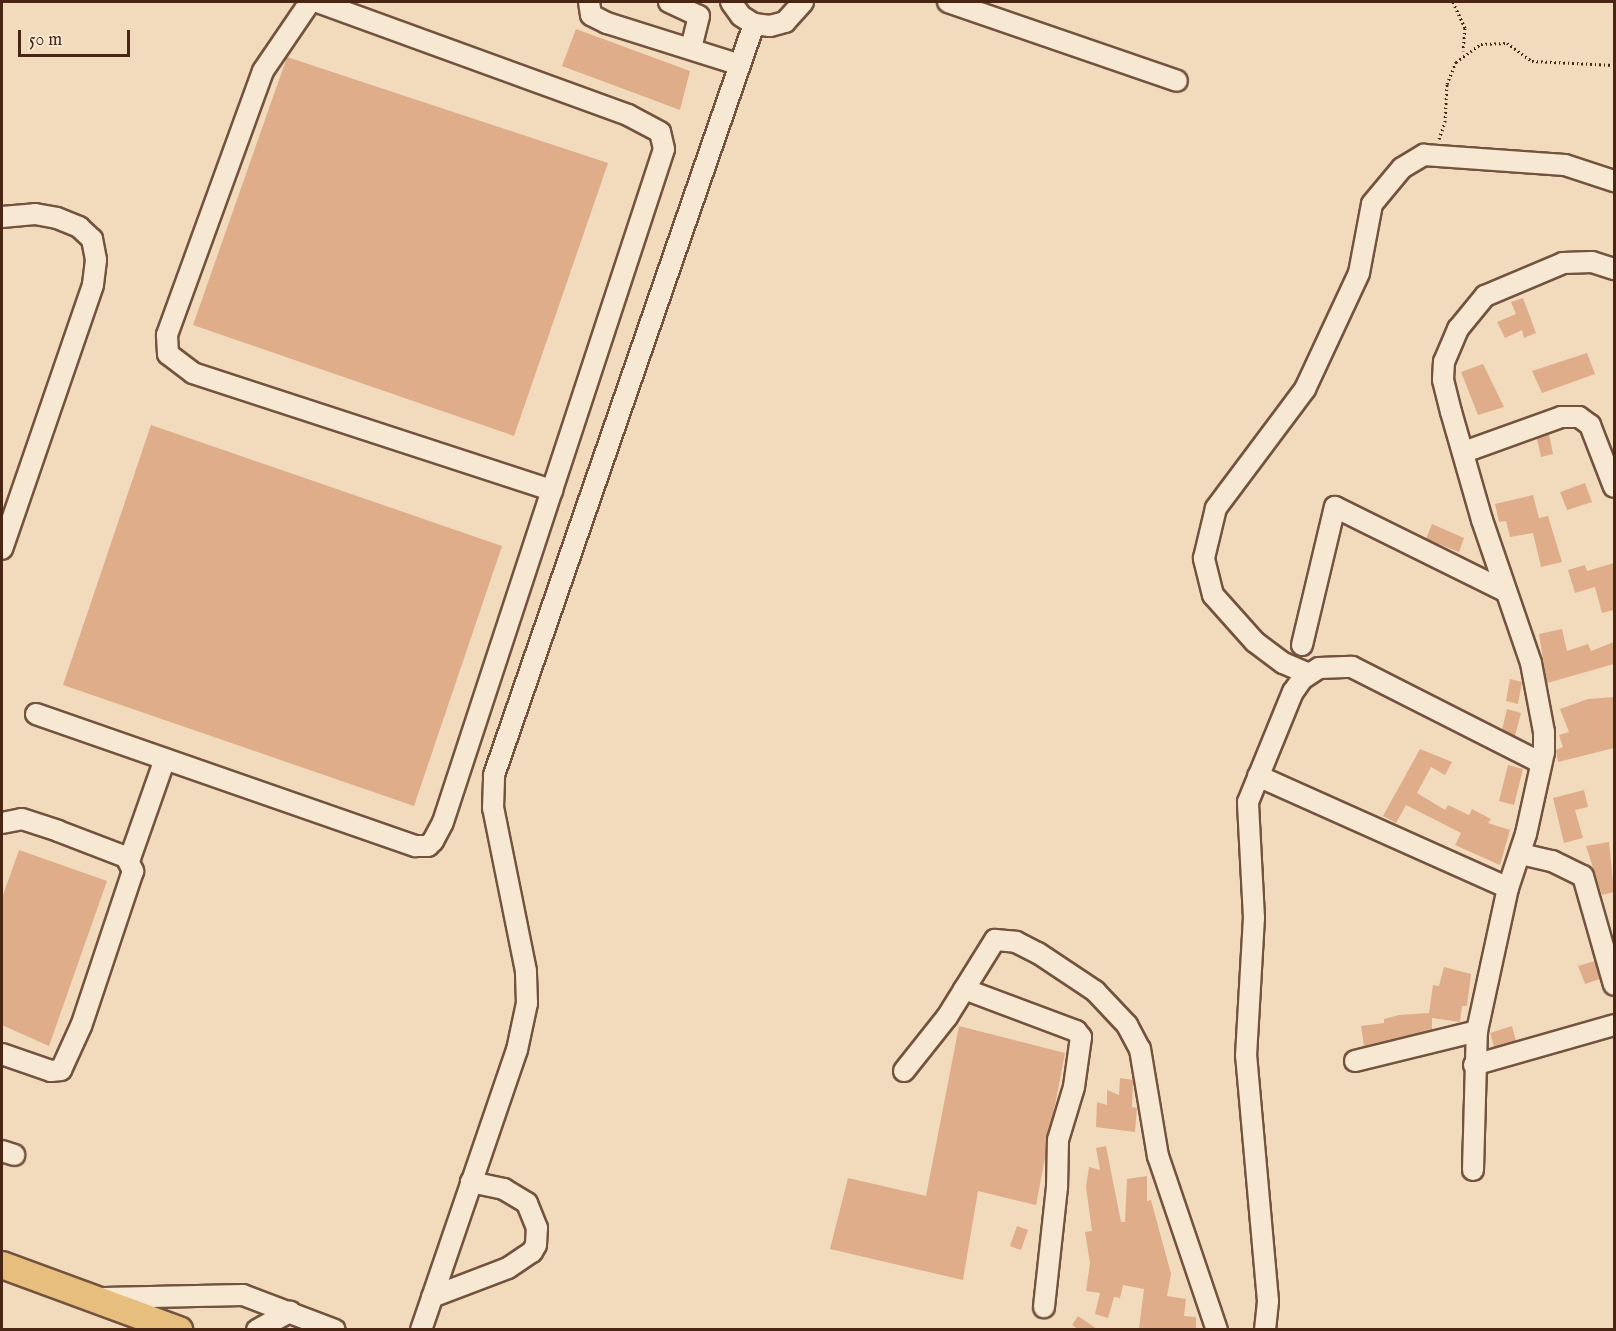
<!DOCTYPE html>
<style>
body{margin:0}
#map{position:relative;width:1616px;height:1331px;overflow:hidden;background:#f1dbbc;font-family:"IM FELL English",serif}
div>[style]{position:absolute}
.building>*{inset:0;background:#dfad89}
.path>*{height:3px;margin-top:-1.5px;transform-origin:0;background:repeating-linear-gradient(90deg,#492614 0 1.5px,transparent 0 4.5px)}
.roads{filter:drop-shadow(2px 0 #73533e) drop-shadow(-2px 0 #73533e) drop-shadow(0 2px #73533e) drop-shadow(0 -2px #73533e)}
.minor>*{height:20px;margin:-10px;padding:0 10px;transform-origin:10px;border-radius:10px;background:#f6e8d3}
.major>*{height:26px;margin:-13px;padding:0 13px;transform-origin:13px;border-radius:13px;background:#e8be7e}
span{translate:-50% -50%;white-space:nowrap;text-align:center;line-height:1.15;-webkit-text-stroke:4.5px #f6e8d3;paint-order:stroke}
.frame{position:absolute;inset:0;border:3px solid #492614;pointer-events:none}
.scale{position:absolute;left:18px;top:30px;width:112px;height:27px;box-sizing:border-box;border:3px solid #492614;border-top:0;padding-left:8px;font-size:18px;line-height:21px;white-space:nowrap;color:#492614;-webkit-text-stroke:4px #f6e8d3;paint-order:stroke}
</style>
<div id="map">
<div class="building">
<div style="clip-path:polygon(576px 29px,690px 71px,680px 110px,562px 66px)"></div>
<div style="clip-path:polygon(287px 57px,608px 163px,514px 436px,193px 325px)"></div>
<div style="clip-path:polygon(1523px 298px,1536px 333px,1524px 338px,1522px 330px,1505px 338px,1497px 322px,1516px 314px,1511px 302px)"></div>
<div style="clip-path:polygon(1587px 353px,1595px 374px,1542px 393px,1532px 371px)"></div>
<div style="clip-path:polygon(1483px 364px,1504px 407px,1478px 415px,1461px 372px)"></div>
<div style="clip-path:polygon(151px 425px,502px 546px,414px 806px,63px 685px)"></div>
<div style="clip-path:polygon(1549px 434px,1553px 454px,1541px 457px,1537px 439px)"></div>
<div style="clip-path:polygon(1585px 483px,1592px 502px,1567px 510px,1560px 492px)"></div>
<div style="clip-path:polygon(1533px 495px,1539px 518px,1548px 516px,1562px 562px,1541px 567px,1533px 533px,1510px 537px,1506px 521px,1499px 522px,1495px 504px)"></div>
<div style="clip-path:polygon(1432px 524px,1464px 538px,1459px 552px,1426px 539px)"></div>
<div style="clip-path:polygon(1614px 563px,1614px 610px,1602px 613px,1595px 587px,1575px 593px,1568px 570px,1585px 565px,1587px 571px)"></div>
<div style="clip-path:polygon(1562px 629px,1567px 651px,1588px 644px,1591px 651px,1614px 642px,1614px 664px,1547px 683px,1539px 634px)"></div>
<div style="clip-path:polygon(1510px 679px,1522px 682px,1518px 704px,1506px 701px)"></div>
<div style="clip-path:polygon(1614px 697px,1614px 748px,1558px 762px,1556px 750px,1563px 747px,1559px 735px,1569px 732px,1560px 709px,1588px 699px)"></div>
<div style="clip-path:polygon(1507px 709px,1521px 713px,1515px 736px,1502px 730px)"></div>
<div style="clip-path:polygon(1420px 749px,1452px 762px,1445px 775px,1431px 767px,1417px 793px,1445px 810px,1448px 805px,1469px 815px,1472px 809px,1491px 819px,1488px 823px,1510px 830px,1500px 865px,1455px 845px,1461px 833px,1406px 805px,1396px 823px,1383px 816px)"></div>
<div style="clip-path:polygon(1508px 765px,1523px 769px,1514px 805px,1499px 801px)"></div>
<div style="clip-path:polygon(1584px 790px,1588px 807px,1575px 810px,1583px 838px,1564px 843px,1553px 798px)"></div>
<div style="clip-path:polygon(1609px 842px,1614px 892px,1602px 895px,1586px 846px)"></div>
<div style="clip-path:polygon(19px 850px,107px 881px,49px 1046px,2px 1025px,2px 898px)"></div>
<div style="clip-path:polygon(1595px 961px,1600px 979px,1585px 984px,1578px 966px)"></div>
<div style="clip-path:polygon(1444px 967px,1471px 974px,1467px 1006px,1462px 1006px,1460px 1022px,1432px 1018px,1432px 1030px,1364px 1046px,1361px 1026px,1384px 1023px,1384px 1019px,1399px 1015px,1429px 1013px,1433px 985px,1439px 986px)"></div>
<div style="clip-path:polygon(959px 1026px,1065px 1053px,1036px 1205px,978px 1191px,963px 1280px,830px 1249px,848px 1178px,926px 1196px)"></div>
<div style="clip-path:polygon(1512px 1026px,1516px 1041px,1494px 1047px,1490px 1033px)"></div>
<div style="clip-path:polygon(1120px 1078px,1133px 1080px,1132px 1107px,1137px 1108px,1135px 1132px,1096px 1127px,1097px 1102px,1107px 1105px,1107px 1090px,1119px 1095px)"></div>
<div style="clip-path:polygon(1106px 1146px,1121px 1222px,1125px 1222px,1127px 1179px,1147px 1176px,1147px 1201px,1151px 1200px,1171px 1274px,1167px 1296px,1186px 1299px,1184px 1316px,1196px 1317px,1196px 1329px,1139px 1329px,1144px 1289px,1123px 1285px,1120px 1298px,1114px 1297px,1108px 1318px,1095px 1314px,1100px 1293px,1086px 1291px,1090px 1263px,1085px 1232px,1092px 1231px,1086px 1187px,1089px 1167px,1100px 1170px,1096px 1148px)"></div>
<div style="clip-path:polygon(1017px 1226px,1028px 1230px,1021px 1250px,1010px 1246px)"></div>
<div style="clip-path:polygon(1078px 1316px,1097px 1329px,1078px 1329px,1072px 1325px)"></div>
</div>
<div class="path">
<div style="left:1453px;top:2px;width:29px;rotate:65deg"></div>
<div style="left:1465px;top:28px;width:23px;rotate:95deg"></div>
<div style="left:1439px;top:139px;width:18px;rotate:-71deg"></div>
<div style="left:1445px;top:122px;width:38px;rotate:-87deg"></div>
<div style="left:1447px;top:84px;width:24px;rotate:-68deg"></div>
<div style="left:1456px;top:62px;width:31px;rotate:-36deg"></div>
<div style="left:1481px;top:44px;width:26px;rotate:-2deg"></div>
<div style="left:1507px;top:43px;width:31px;rotate:36deg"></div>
<div style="left:1532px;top:61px;width:82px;rotate:2.8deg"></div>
</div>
<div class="roads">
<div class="minor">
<div style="left:310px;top:2px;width:83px;rotate:124.3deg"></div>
<div style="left:263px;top:71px;width:281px;rotate:110deg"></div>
<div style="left:167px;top:335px;width:19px;rotate:87deg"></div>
<div style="left:168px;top:354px;width:31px;rotate:37deg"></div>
<div style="left:193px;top:373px;width:378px;rotate:18.1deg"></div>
<div style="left:589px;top:2px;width:13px;rotate:81deg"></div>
<div style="left:591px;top:15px;width:18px;rotate:27deg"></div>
<div style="left:607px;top:23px;width:139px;rotate:17.5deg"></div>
<div style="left:669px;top:2px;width:33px;rotate:25deg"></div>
<div style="left:699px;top:16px;width:33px;rotate:104deg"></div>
<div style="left:731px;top:2px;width:17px;rotate:54deg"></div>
<div style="left:741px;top:16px;width:15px;rotate:32deg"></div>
<div style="left:754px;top:24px;width:16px;rotate:7deg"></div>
<div style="left:770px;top:26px;width:16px;rotate:-15deg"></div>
<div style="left:785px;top:22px;width:27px;rotate:-48deg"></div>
<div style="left:948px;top:2px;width:242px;rotate:19deg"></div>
<div style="left:2px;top:217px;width:33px;rotate:-5deg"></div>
<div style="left:35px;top:214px;width:22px;rotate:10deg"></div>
<div style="left:57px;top:218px;width:24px;rotate:22deg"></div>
<div style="left:79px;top:227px;width:18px;rotate:43deg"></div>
<div style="left:92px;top:239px;width:21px;rotate:79deg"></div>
<div style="left:96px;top:260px;width:25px;rotate:97deg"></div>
<div style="left:93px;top:285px;width:279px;rotate:109deg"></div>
<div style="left:1464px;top:452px;width:103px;rotate:-19.8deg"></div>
<div style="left:1561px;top:417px;width:18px"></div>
<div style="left:1579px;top:417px;width:14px;rotate:36deg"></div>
<div style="left:1590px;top:425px;width:66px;rotate:68.8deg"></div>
<div style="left:1302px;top:645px;width:142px;rotate:-76.6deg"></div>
<div style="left:1335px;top:507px;width:190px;rotate:26.3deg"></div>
<div style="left:1309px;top:674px;width:28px;rotate:-157deg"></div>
<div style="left:1283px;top:663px;width:35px;rotate:-143deg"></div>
<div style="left:1255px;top:642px;width:63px;rotate:-131.8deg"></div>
<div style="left:1213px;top:595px;width:38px;rotate:-104deg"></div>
<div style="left:1204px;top:558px;width:51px;rotate:-76.5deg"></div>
<div style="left:1216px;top:508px;width:149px;rotate:-53.2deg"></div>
<div style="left:1305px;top:389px;width:128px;rotate:-65deg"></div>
<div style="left:1359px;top:273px;width:70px;rotate:-79.3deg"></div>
<div style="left:1372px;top:204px;width:47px;rotate:-50.2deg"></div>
<div style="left:1402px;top:168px;width:26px;rotate:-31deg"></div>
<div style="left:1424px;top:155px;width:141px;rotate:4.1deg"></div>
<div style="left:1565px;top:165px;width:52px;rotate:18.1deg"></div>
<div style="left:36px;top:714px;width:402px;rotate:19.2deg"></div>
<div style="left:416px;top:846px;width:12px"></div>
<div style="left:428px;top:846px;width:7px;rotate:-45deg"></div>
<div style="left:433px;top:841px;width:21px;rotate:-62deg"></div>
<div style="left:443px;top:822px;width:708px;rotate:-71.82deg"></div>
<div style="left:664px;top:149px;width:17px;rotate:-103deg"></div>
<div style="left:660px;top:132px;width:36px;rotate:-152deg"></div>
<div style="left:628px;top:115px;width:331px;rotate:-160deg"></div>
<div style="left:1258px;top:776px;width:274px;rotate:24.1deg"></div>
<div style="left:2px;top:823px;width:20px;rotate:-11deg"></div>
<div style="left:22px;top:819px;width:38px;rotate:18deg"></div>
<div style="left:58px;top:831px;width:73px;rotate:20.9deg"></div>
<div style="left:126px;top:857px;width:16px;rotate:63deg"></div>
<div style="left:133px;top:871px;width:163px;rotate:108.5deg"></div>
<div style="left:81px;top:1026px;width:48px;rotate:114.4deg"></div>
<div style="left:61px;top:1070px;width:10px;rotate:174deg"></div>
<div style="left:51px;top:1071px;width:52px;rotate:-160.9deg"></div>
<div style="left:1521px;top:854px;width:32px;rotate:13deg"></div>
<div style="left:1552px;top:861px;width:34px;rotate:26deg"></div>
<div style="left:1583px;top:876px;width:113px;rotate:74.1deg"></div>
<div style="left:129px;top:861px;width:108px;rotate:-70.6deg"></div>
<div style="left:964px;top:989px;width:120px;rotate:20.6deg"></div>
<div style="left:1076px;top:1031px;width:8px;rotate:50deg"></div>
<div style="left:1081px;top:1037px;width:50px;rotate:98deg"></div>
<div style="left:1074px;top:1087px;width:55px;rotate:106.8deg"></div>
<div style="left:1058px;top:1140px;width:47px;rotate:91.2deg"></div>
<div style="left:1057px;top:1187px;width:121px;rotate:96.2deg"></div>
<div style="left:1355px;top:1061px;width:126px;rotate:-13.8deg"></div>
<div style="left:1474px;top:1065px;width:146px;rotate:-15.9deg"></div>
<div style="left:904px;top:1071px;width:69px;rotate:-51.5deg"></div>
<div style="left:947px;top:1017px;width:91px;rotate:-58.1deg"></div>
<div style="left:995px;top:940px;width:21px;rotate:5deg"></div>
<div style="left:1016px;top:942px;width:25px;rotate:27deg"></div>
<div style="left:1038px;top:953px;width:69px;rotate:33.7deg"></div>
<div style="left:1095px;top:991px;width:47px;rotate:46.7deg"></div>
<div style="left:1127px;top:1025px;width:27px;rotate:62deg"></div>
<div style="left:1140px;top:1049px;width:109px;rotate:80.5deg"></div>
<div style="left:1158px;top:1156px;width:184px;rotate:71.3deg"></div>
<div style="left:2px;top:1151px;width:13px;rotate:18deg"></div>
<div style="left:1473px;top:1170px;width:139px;rotate:-88.4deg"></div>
<div style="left:1477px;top:1031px;width:146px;rotate:-77.8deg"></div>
<div style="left:1508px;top:888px;width:57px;rotate:-71.6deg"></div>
<div style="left:1526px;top:834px;width:84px;rotate:-77.6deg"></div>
<div style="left:1544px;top:752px;width:20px;rotate:-90deg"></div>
<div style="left:1544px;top:732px;width:70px;rotate:-100.7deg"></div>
<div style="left:1531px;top:663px;width:151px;rotate:-108.9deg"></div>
<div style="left:1482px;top:520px;width:112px;rotate:-106deg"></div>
<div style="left:1451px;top:412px;width:33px;rotate:-104deg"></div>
<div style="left:1443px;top:380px;width:18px;rotate:-87deg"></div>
<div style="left:1444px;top:362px;width:36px;rotate:-67deg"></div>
<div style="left:1458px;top:329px;width:43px;rotate:-50.7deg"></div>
<div style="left:1485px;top:296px;width:85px;rotate:-22.9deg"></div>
<div style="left:1563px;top:263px;width:29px;rotate:-2deg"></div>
<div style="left:1592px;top:262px;width:23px;rotate:18deg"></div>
<div style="left:432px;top:1297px;width:81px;rotate:-20.9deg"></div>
<div style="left:508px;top:1268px;width:29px;rotate:-34deg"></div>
<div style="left:532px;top:1252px;width:8px;rotate:-60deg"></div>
<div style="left:536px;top:1245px;width:17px;rotate:-87deg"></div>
<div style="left:537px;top:1228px;width:27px;rotate:-112deg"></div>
<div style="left:527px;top:1203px;width:27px;rotate:-149deg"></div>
<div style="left:504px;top:1189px;width:34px;rotate:-168deg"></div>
<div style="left:104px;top:1298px;width:139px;rotate:-1.2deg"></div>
<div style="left:243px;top:1295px;width:98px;rotate:20.8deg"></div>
<div style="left:257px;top:1330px;width:38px;rotate:-29deg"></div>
<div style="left:421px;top:1330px;width:296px;rotate:-71.1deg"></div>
<div style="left:517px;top:1050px;width:48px;rotate:-78deg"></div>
<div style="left:527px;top:1003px;width:32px;rotate:-92deg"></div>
<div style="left:526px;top:971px;width:166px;rotate:-101.4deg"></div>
<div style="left:493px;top:808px;width:33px;rotate:-88deg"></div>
<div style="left:494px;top:775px;width:795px;rotate:-70.9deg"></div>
<div style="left:1265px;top:1330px;width:29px;rotate:-84deg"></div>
<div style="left:1268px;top:1301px;width:246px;rotate:-95.1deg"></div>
<div style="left:1246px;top:1056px;width:138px;rotate:-86.7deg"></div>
<div style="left:1254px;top:918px;width:116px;rotate:-93deg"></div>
<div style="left:1248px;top:802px;width:119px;rotate:-67.8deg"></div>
<div style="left:1293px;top:692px;width:16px;rotate:-55deg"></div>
<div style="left:1302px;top:679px;width:20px;rotate:-33deg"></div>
<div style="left:1319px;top:668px;width:33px;rotate:-2deg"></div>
<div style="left:1352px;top:667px;width:212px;rotate:26.9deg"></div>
</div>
<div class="major">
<div style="left:2px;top:1265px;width:189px;rotate:20.2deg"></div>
</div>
</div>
<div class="frame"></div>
<div class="scale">50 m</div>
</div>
